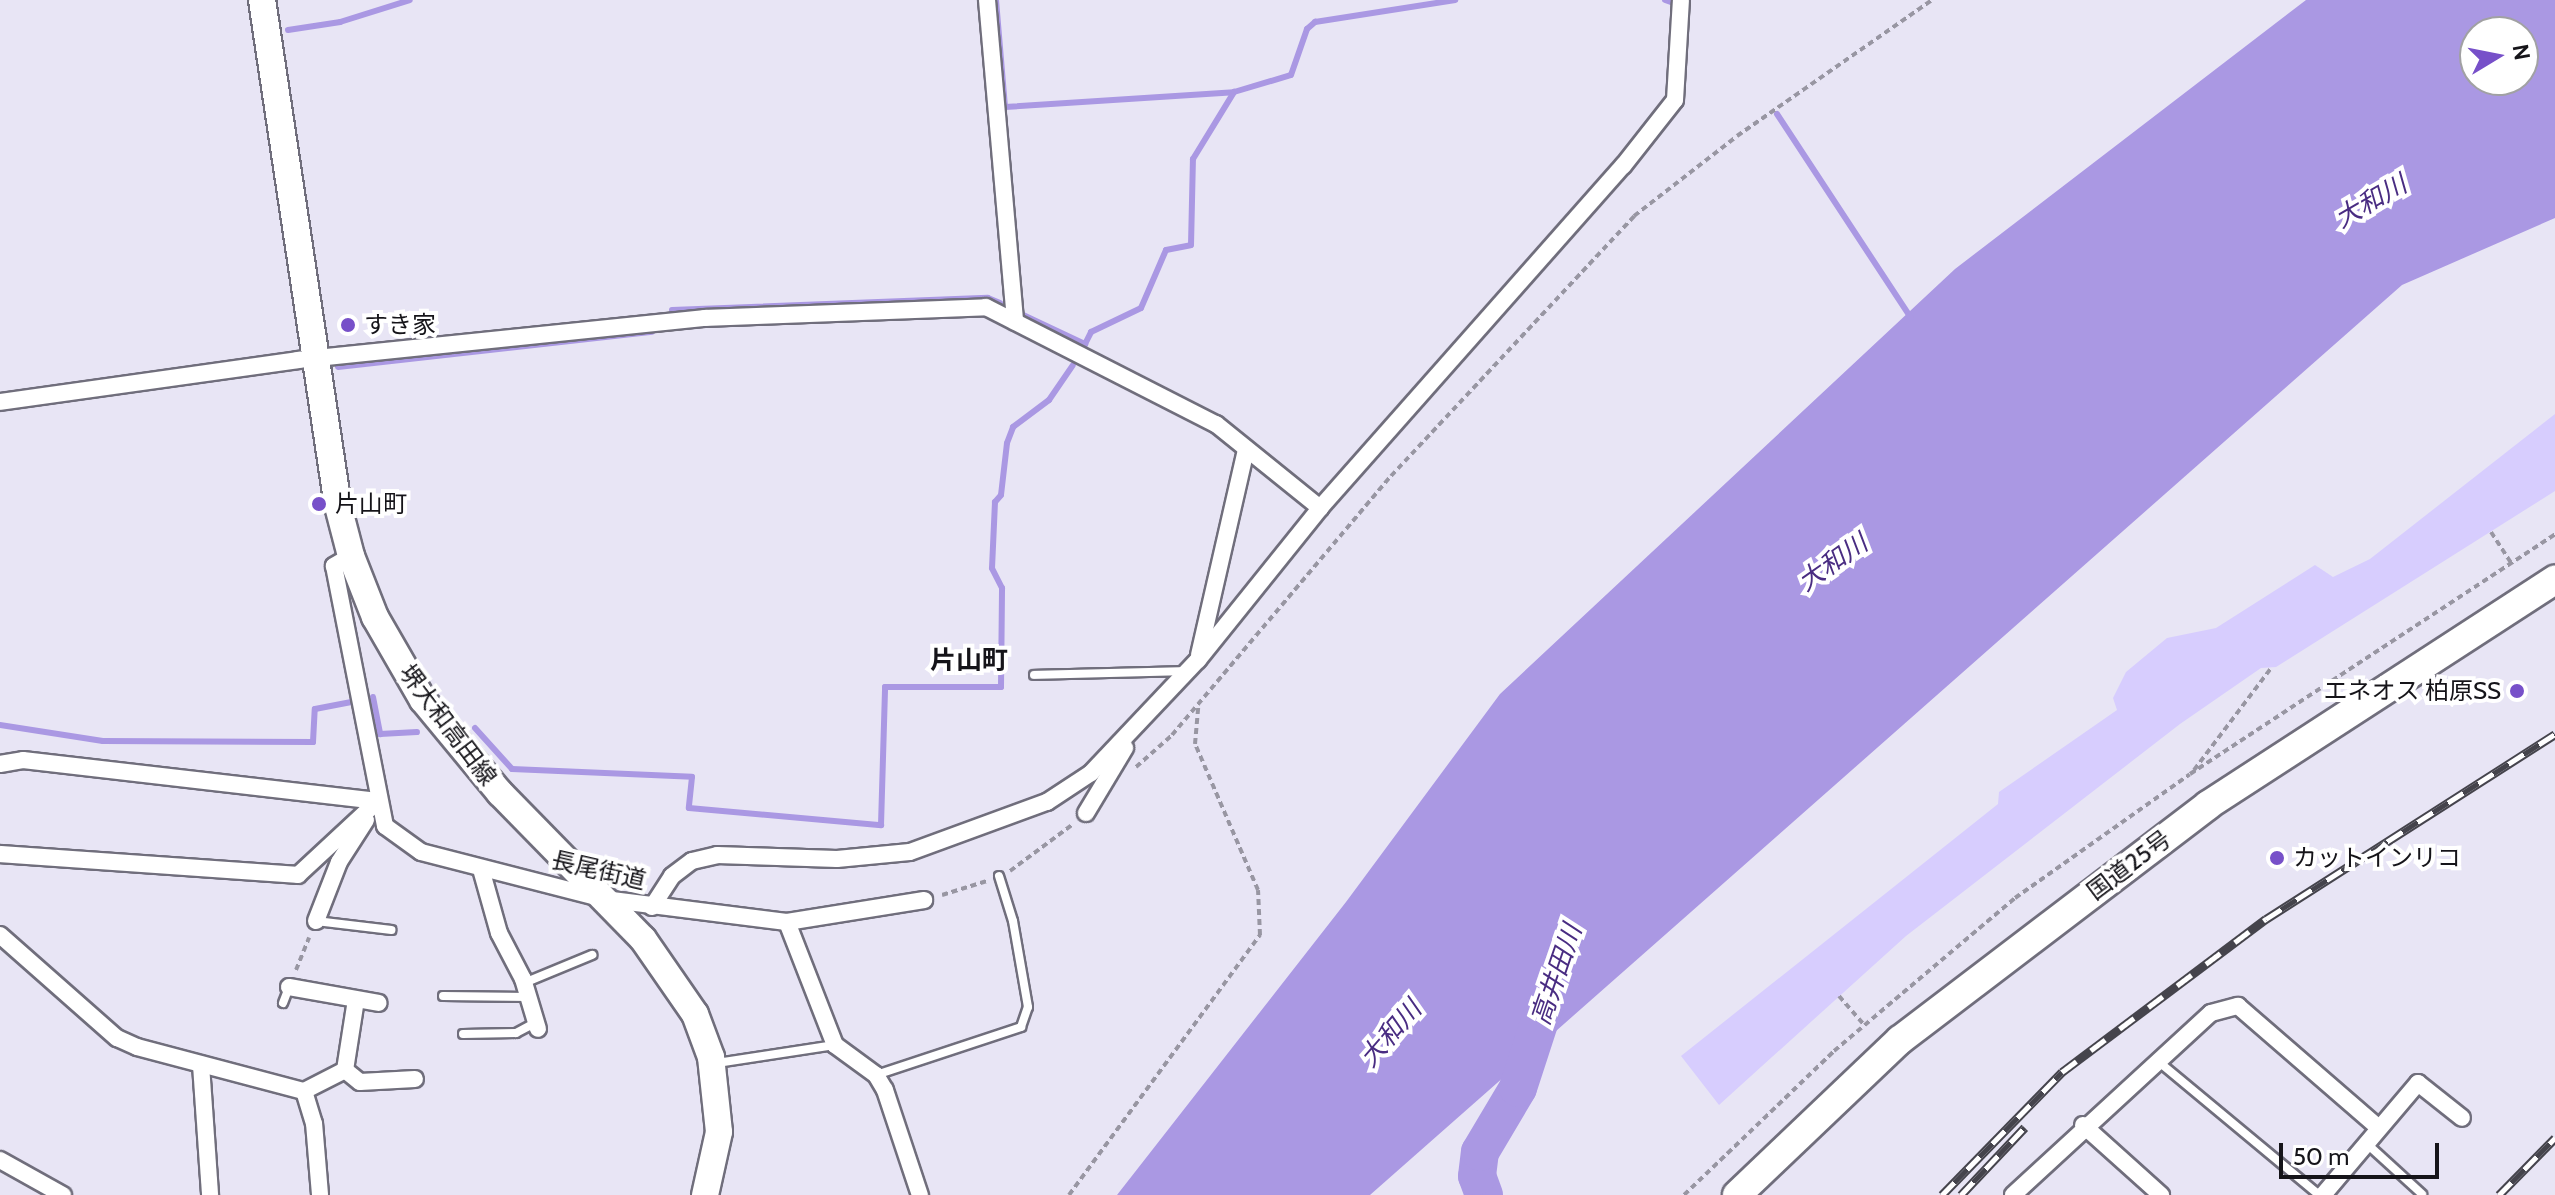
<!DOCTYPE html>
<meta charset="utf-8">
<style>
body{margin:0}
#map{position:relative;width:2555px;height:1195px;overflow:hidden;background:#e8e5f5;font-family:Cabin,"Noto Sans JP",sans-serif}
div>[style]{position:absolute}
.green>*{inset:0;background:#d7cdfe}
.water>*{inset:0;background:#aa98e3}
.stream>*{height:6px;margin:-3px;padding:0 3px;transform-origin:3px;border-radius:3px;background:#aa98e3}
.river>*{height:38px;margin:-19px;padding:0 19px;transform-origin:19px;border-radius:19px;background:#aa98e3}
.path>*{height:4px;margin-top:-2px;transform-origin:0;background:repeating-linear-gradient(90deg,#9896a2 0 6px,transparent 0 10px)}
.roads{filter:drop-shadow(2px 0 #706e7c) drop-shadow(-2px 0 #706e7c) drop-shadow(0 2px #706e7c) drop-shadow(0 -2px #706e7c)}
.service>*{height:8px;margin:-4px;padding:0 4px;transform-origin:4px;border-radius:4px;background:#fff}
.minor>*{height:16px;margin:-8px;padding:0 8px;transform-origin:8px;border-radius:8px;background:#fff}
.primary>*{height:26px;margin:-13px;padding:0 13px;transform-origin:13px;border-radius:13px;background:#fff}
.trunk>*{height:28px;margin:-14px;padding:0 14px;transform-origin:14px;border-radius:14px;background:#fff}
.rail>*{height:9px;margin-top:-4.5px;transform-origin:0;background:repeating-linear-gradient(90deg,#fff 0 18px,#45444c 0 36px);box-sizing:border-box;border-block:2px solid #45444c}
.dots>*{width:22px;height:22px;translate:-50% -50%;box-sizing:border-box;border:4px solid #fff;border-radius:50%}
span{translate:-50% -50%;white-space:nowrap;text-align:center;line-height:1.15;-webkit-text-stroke:8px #fff;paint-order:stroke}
.poi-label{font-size:24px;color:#151419}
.left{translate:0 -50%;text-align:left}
.right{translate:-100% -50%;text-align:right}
.street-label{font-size:24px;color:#151419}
.water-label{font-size:26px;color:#492c82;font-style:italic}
.neighbourhood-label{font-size:26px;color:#151419;font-weight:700}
.north{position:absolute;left:2459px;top:16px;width:80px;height:80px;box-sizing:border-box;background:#fff;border:2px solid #a1a1a3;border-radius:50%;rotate:80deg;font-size:22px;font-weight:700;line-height:32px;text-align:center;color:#151419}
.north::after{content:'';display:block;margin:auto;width:28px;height:36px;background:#7750c9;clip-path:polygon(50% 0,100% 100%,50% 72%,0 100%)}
.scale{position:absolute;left:2279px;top:1143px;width:160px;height:36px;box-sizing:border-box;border:4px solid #151419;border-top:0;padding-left:10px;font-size:24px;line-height:28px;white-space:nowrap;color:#151419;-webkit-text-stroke:6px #fff;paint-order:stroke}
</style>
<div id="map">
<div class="green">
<div style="clip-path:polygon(2555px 414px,2555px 491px,2276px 667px,2261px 668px,2180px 724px,1906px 936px,1719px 1105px,1681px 1056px,1998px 804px,1999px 792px,2117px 710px,2113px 698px,2126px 672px,2167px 638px,2216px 628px,2315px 565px,2333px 577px,2370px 559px)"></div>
</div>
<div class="water">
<div style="clip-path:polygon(evenodd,2306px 0,2555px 0,2555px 218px,2402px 285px,1370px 1195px,1117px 1195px,1346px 902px,1500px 694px,1955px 269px,2306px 0,2475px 32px,2523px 32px,2523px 80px,2475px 80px,2475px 32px)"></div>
</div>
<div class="stream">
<div style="left:996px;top:0;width:107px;rotate:85.2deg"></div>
<div style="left:1005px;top:107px;width:229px;rotate:-3.7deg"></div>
<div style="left:1234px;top:92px;width:59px;rotate:-16.6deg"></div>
<div style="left:1291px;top:75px;width:49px;rotate:-70.8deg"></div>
<div style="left:1307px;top:29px;width:11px;rotate:-41deg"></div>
<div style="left:1315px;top:22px;width:142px;rotate:-8.9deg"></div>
<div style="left:1665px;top:0;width:6px;rotate:18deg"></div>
<div style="left:288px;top:30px;width:53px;rotate:-8.7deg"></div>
<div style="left:340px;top:22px;width:73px;rotate:-17.4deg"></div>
<div style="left:1777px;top:114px;width:244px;rotate:56.7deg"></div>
<div style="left:672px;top:310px;width:316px;rotate:-2.2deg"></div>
<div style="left:988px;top:298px;width:13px;rotate:23deg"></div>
<div style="left:1021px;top:314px;width:71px;rotate:25.1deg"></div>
<div style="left:1083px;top:348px;width:18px;rotate:-63deg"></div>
<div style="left:1091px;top:332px;width:55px;rotate:-25.6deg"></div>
<div style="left:1141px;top:308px;width:63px;rotate:-66.7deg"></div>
<div style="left:1166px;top:250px;width:25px;rotate:-11deg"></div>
<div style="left:1191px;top:245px;width:86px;rotate:-88.7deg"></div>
<div style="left:1193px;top:159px;width:79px;rotate:-58.5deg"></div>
<div style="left:338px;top:367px;width:316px;rotate:-6.4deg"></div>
<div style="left:373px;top:697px;width:38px;rotate:79deg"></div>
<div style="left:380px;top:734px;width:37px;rotate:-3deg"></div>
<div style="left:0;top:725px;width:104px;rotate:8.8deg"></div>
<div style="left:103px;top:741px;width:210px;rotate:0.3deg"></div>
<div style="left:313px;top:742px;width:33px;rotate:-87deg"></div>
<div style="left:315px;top:709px;width:37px;rotate:-11deg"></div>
<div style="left:475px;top:728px;width:55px;rotate:47.9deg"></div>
<div style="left:512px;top:769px;width:180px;rotate:2.5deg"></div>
<div style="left:692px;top:777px;width:31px;rotate:96deg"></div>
<div style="left:689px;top:808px;width:193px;rotate:5.1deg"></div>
<div style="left:881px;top:825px;width:138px;rotate:-88.3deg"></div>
<div style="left:885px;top:687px;width:116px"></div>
<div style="left:1001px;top:687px;width:99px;rotate:-89.4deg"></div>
<div style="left:1002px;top:588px;width:22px;rotate:-117deg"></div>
<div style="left:992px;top:568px;width:66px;rotate:-87.4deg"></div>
<div style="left:995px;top:502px;width:9px;rotate:-49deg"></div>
<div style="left:1001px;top:495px;width:52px;rotate:-83.4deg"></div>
<div style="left:1007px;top:443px;width:17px;rotate:-69deg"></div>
<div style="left:1013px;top:427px;width:45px;rotate:-36.9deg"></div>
<div style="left:1049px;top:400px;width:42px;rotate:-55.6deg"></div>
</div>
<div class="river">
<div style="left:1484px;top:1195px;width:20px;rotate:-110deg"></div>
<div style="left:1477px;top:1176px;width:24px;rotate:-83deg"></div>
<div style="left:1480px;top:1152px;width:74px;rotate:-59.3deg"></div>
<div style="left:1518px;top:1088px;width:87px;rotate:-72deg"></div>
</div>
<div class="path">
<div style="left:2491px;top:532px;width:37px;rotate:57deg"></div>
<div style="left:1136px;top:767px;width:48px;rotate:-41.6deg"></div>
<div style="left:1172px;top:735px;width:339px;rotate:-49.8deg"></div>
<div style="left:1391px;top:476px;width:356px;rotate:-46.9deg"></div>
<div style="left:1634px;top:216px;width:130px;rotate:-37.8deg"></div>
<div style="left:1737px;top:136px;width:238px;rotate:-34.9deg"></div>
<div style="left:2194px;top:770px;width:129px;rotate:-52.9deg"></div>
<div style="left:1010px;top:871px;width:79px;rotate:-36.7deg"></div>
<div style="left:942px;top:895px;width:47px;rotate:-17.3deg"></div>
<div style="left:296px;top:970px;width:35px;rotate:-68deg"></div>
<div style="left:1839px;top:996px;width:38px;rotate:49deg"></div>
<div style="left:1069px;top:1195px;width:323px;rotate:-53.7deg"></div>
<div style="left:1260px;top:935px;width:45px;rotate:-92.5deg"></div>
<div style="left:1258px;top:890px;width:159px;rotate:-113.3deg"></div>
<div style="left:1195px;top:744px;width:38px;rotate:-85deg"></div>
<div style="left:1684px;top:1195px;width:208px;rotate:-43.8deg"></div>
<div style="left:1834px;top:1051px;width:237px;rotate:-40.2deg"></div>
<div style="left:2015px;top:898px;width:214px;rotate:-35.3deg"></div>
<div style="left:2190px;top:774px;width:437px;rotate:-33.3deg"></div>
</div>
<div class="roads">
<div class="service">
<div style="left:1034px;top:675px;width:151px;rotate:-1.5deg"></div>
<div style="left:316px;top:921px;width:76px;rotate:6.8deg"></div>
<div style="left:524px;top:983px;width:74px;rotate:-22.4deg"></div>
<div style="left:443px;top:996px;width:86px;rotate:0.7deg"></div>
<div style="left:283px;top:1003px;width:17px;rotate:-69deg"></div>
<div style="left:463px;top:1034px;width:53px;rotate:-1.1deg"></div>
<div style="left:516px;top:1033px;width:21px;rotate:-28deg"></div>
<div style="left:2159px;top:1062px;width:208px;rotate:39.7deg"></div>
<div style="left:717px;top:1063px;width:119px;rotate:-8.7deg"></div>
<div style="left:876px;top:1075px;width:153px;rotate:-18.3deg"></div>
<div style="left:1021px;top:1027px;width:21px;rotate:-71deg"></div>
<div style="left:1028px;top:1007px;width:87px;rotate:-99.9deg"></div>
<div style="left:1013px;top:921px;width:47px;rotate:-107.3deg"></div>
<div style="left:2366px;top:1143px;width:76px;rotate:42.3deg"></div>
</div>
<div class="minor">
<div style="left:987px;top:0;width:323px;rotate:85deg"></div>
<div style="left:0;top:402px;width:301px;rotate:-8deg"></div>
<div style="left:298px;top:360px;width:409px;rotate:-5.9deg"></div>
<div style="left:705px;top:318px;width:281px;rotate:-2.2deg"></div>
<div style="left:986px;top:307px;width:258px;rotate:27deg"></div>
<div style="left:1216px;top:424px;width:134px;rotate:38.9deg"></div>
<div style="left:351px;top:556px;width:20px;rotate:150deg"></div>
<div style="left:334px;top:566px;width:265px;rotate:78.9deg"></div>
<div style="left:385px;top:826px;width:44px;rotate:35.8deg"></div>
<div style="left:421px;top:852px;width:189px;rotate:14.4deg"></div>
<div style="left:604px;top:899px;width:184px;rotate:7.2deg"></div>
<div style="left:787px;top:922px;width:132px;rotate:68.7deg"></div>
<div style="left:835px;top:1045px;width:51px;rotate:36.2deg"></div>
<div style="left:876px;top:1075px;width:17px;rotate:59deg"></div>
<div style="left:885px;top:1090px;width:111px;rotate:71.6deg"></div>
<div style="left:1199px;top:655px;width:211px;rotate:-77.1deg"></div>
<div style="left:0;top:764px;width:23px;rotate:-10deg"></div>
<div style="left:23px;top:760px;width:357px;rotate:6.6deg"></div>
<div style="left:1086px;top:813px;width:76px;rotate:-59deg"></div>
<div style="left:0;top:854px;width:299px;rotate:4deg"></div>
<div style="left:298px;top:875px;width:109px;rotate:-42.8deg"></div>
<div style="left:481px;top:869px;width:66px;rotate:74.3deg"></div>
<div style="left:499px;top:933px;width:52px;rotate:62.4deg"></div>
<div style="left:523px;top:979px;width:52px;rotate:73.3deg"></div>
<div style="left:652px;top:907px;width:37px;rotate:-57deg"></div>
<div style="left:672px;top:876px;width:25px;rotate:-37deg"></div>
<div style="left:692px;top:861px;width:26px;rotate:-13deg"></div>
<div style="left:717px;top:855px;width:120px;rotate:1.9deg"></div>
<div style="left:837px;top:859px;width:73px;rotate:-5.5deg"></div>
<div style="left:910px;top:852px;width:146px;rotate:-20.1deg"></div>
<div style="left:1047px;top:802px;width:53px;rotate:-33.4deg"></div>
<div style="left:1091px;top:773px;width:156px;rotate:-46.6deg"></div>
<div style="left:1198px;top:660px;width:195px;rotate:-51.2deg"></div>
<div style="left:1320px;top:508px;width:457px;rotate:-48.5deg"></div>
<div style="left:1623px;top:166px;width:84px;rotate:-51.8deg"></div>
<div style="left:1675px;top:100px;width:100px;rotate:-86.6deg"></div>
<div style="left:316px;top:921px;width:63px;rotate:-68.7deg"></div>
<div style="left:339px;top:862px;width:50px;rotate:-57.3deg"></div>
<div style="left:787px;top:922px;width:139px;rotate:-9.1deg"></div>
<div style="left:0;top:935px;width:156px;rotate:41.4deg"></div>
<div style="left:117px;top:1038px;width:22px;rotate:24deg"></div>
<div style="left:137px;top:1047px;width:173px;rotate:14.8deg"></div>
<div style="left:304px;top:1091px;width:46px;rotate:-27.1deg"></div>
<div style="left:345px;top:1070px;width:19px;rotate:39deg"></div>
<div style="left:360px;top:1082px;width:55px;rotate:-3.1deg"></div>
<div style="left:289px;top:987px;width:91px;rotate:10.1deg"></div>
<div style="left:201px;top:1065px;width:130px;rotate:86deg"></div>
<div style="left:345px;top:1070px;width:71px;rotate:-81.1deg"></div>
<div style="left:304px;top:1091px;width:34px;rotate:73deg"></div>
<div style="left:314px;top:1123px;width:72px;rotate:85.2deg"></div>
<div style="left:2083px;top:1125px;width:105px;rotate:41.9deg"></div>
<div style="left:0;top:1160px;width:72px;rotate:29.1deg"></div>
<div style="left:2013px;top:1195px;width:269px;rotate:-42.6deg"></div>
<div style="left:2211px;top:1013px;width:28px;rotate:-15deg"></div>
<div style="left:2238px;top:1006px;width:186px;rotate:40.9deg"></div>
<div style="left:2323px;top:1195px;width:147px;rotate:-49.7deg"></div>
<div style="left:2418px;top:1083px;width:56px;rotate:38.5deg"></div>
</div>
<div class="primary">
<div style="left:262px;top:0;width:512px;rotate:81.46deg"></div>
<div style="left:338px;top:506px;width:52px;rotate:75.4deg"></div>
<div style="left:351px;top:556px;width:66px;rotate:68.5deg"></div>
<div style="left:375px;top:617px;width:96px;rotate:60deg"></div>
<div style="left:423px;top:700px;width:121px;rotate:50.4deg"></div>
<div style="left:500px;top:793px;width:204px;rotate:45.6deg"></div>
<div style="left:643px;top:939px;width:91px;rotate:55.3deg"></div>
<div style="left:695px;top:1014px;width:46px;rotate:69.6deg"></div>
<div style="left:711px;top:1057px;width:75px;rotate:83.9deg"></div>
<div style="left:719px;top:1132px;width:65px;rotate:102.5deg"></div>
</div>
<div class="trunk">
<div style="left:1737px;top:1195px;width:225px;rotate:-43.6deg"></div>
<div style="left:1900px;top:1040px;width:387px;rotate:-37.3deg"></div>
<div style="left:2208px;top:805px;width:414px;rotate:-33deg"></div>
</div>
</div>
<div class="rail">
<div style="left:1942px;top:1195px;width:172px;rotate:-45.7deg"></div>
<div style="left:2062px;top:1072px;width:255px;rotate:-36.9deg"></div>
<div style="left:2266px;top:919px;width:343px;rotate:-32.6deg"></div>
<div style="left:1961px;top:1195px;width:93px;rotate:-46.7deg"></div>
<div style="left:2499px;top:1195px;width:80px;rotate:-45.5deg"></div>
</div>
<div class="dots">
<div style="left:348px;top:325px;background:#7750c9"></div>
<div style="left:319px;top:504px;background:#7750c9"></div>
<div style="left:2517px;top:691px;background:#7750c9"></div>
<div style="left:2277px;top:858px;background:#7750c9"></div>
</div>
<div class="poi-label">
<span class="left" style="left:364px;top:325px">すき家</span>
<span class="left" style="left:335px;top:504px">片山町</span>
<span class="right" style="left:2501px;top:691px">エネオス 柏原SS</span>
<span class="left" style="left:2293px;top:858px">カットインリコ</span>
</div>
<div class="street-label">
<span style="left:448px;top:725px;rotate:53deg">堺大和高田線</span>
<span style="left:2129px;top:865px;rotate:-37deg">国道25号</span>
<span style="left:599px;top:870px;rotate:13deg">長尾街道</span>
</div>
<div class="water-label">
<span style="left:2371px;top:202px;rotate:-30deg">大和川</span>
<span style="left:1833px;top:563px;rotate:-35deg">大和川</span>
<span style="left:1557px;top:975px;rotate:-71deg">高井田川</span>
<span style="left:1391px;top:1034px;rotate:-49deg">大和川</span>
</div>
<div class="neighbourhood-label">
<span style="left:969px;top:661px">片山町</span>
</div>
<div class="north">N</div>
<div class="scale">50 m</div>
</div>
